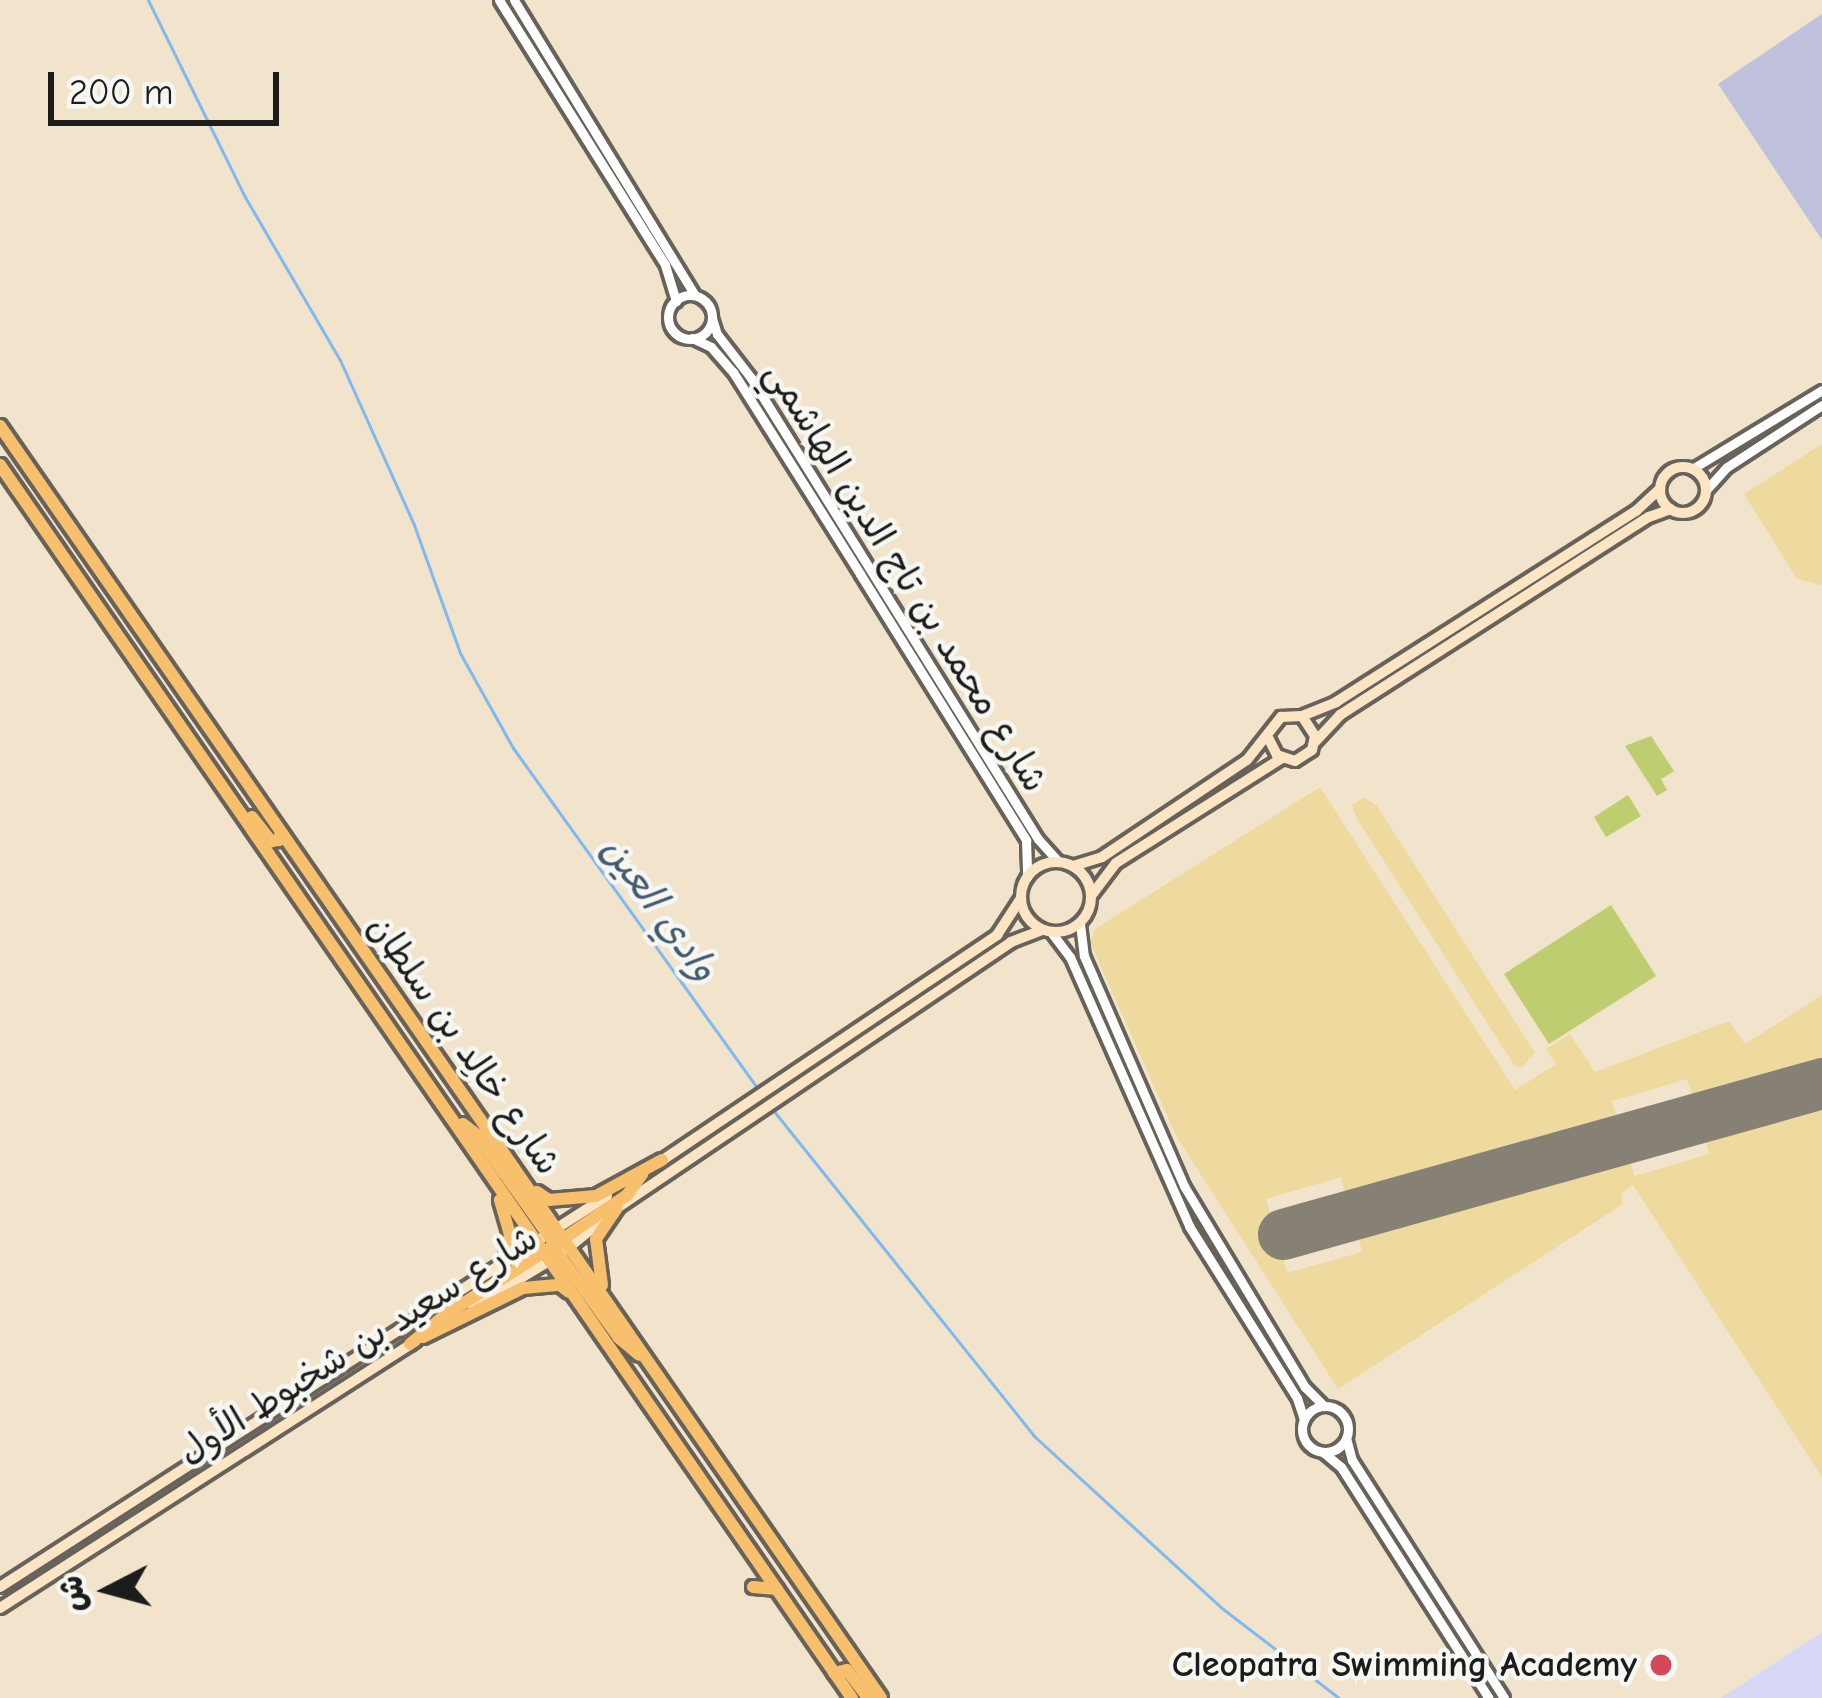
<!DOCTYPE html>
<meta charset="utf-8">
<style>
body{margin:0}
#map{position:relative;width:1822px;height:1698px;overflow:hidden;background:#f2e4cc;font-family:"Comic Neue","Playpen Sans Arabic",sans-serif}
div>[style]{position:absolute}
.built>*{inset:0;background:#d9d7f8}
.industrial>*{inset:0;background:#c0c2dd}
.green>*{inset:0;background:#becd6f}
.sand>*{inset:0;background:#eeda9e}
.stream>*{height:3px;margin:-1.5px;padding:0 1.5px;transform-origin:1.5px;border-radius:1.5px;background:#7ebaf0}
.runway>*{height:51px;margin:-25.5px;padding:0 25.5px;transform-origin:25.5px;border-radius:25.5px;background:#878074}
.roads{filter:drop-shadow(3px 0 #67625a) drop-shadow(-3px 0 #67625a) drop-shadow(0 3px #67625a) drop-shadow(0 -3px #67625a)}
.tertiary>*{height:9px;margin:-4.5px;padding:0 4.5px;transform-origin:4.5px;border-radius:4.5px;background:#fff}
.tertiary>.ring{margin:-4.5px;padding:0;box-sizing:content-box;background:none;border:9px solid #fff;border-radius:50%}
.secondary>*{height:10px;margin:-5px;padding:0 5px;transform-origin:5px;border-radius:5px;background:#fce5c4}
.secondary>.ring{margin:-5px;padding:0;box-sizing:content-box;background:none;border:10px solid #fce5c4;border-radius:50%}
.primary>*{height:12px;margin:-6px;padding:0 6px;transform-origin:6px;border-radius:6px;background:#f8bf6c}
.dots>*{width:33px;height:33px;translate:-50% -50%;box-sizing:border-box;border:6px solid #f6f6f2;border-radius:50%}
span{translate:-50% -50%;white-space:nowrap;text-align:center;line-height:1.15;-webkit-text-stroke:9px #f6f6f2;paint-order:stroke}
.street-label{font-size:36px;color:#1c1c1c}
.poi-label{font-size:36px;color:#1c1c1c;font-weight:700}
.right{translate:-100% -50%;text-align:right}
.water-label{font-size:39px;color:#435b71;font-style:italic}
.north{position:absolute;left:48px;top:1530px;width:120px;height:120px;-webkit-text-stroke:9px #f6f6f2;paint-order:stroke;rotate:264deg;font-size:33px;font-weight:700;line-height:48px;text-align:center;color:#1c1c1c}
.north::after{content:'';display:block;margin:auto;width:42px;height:54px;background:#1c1c1c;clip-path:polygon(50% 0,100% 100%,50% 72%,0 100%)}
.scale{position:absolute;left:48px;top:72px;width:231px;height:54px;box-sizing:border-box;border:6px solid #1c1c1c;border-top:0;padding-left:15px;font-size:36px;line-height:42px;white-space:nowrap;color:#1c1c1c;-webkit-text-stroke:9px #f6f6f2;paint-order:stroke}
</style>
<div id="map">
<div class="built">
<div style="clip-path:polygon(1822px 1632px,1822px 1698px,1721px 1698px)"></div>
</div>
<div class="industrial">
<div style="clip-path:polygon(1822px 14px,1822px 240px,1718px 84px)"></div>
</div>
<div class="green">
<div style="clip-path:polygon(1651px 736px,1674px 771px,1661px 779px,1667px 790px,1657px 796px,1625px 746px)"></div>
<div style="clip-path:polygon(1628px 795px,1641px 816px,1606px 837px,1594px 817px)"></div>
<div style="clip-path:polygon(1611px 905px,1656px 976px,1549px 1044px,1504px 974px)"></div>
</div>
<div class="sand">
<div style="clip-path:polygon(1822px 444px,1822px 585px,1797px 579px,1744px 494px)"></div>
<div style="clip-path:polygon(1320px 787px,1515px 1090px,1556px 1064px,1546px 1049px,1570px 1034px,1595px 1072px,1729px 1021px,1745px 1044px,1822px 995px,1822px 1061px,1693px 1097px,1687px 1079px,1612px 1101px,1617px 1118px,1346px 1195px,1341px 1177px,1266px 1199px,1287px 1273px,1362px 1252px,1358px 1234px,1628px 1157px,1635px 1176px,1709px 1154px,1705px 1136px,1822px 1103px,1822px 1477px,1633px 1185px,1621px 1193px,1623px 1204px,1338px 1389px,1176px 1136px,1090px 942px,1095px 929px)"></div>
<div style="clip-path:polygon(1364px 797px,1377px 806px,1535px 1053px,1521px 1068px,1514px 1065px,1357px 819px,1352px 805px)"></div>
</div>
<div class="stream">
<div style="left:148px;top:0;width:220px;rotate:63.8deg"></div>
<div style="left:245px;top:197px;width:189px;rotate:59.8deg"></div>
<div style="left:340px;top:360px;width:181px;rotate:65.8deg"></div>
<div style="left:414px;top:525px;width:136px;rotate:70.2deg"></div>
<div style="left:460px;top:653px;width:109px;rotate:60.8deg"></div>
<div style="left:513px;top:748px;width:436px;rotate:54.3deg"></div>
<div style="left:773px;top:1110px;width:418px;rotate:51.3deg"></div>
<div style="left:1034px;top:1436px;width:256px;rotate:42.5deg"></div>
<div style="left:1223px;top:1609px;width:146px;rotate:37.5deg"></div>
</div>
<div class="runway">
<div style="left:1283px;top:1234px;width:560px;rotate:-15.65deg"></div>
</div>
<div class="roads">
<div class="tertiary">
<div style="left:499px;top:0;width:313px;rotate:57.9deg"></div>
<div style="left:665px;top:265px;width:38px;rotate:73deg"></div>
<div style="left:514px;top:0;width:346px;rotate:58.5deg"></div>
<div class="ring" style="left:668px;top:295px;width:35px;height:35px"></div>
<div style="left:712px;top:318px;width:17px;rotate:73deg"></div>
<div style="left:717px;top:334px;width:56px;rotate:52.3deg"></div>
<div style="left:751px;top:378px;width:543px;rotate:58.1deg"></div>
<div style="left:1038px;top:839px;width:31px;rotate:48deg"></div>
<div style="left:692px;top:338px;width:21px;rotate:25deg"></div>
<div style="left:711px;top:347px;width:33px;rotate:49deg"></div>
<div style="left:733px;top:372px;width:239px;rotate:57.8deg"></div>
<div style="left:860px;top:574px;width:314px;rotate:58deg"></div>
<div style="left:1026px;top:840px;width:37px;rotate:88deg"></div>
<div style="left:1692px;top:469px;width:152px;rotate:-31.3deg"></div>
<div style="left:1706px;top:490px;width:31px;rotate:-48deg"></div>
<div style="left:1727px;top:467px;width:113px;rotate:-33.1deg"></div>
<div style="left:1080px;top:924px;width:32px;rotate:83deg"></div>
<div style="left:1084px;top:956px;width:251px;rotate:66.5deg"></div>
<div style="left:1184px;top:1186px;width:235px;rotate:59deg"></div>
<div style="left:1305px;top:1387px;width:27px;rotate:45deg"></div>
<div style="left:1051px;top:932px;width:31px;rotate:53deg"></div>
<div style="left:1070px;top:957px;width:294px;rotate:66.1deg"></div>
<div style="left:1189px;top:1226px;width:203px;rotate:57.9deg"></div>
<div style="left:1297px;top:1398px;width:23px;rotate:72deg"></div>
<div class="ring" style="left:1302px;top:1406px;width:37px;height:37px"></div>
<div style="left:1346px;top:1438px;width:23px;rotate:75deg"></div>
<div style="left:1352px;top:1460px;width:282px;rotate:57.4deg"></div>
<div style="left:1323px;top:1452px;width:23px;rotate:40deg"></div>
<div style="left:1341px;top:1467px;width:274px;rotate:57.4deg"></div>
</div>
<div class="secondary">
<div class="ring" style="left:1660px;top:467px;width:36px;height:36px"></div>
<div style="left:1302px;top:716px;width:37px;rotate:-22deg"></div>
<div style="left:1336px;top:702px;width:356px;rotate:-32.5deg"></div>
<div style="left:1636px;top:511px;width:33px;rotate:-43deg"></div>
<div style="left:1315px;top:742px;width:37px;rotate:-47deg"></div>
<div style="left:1340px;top:715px;width:367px;rotate:-32.7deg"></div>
<div style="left:1649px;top:517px;width:23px;rotate:-20deg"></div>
<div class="ring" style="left:1021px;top:862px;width:60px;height:60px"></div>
<div style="left:1073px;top:866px;width:30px;rotate:-17deg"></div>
<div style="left:1102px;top:857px;width:174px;rotate:-33.8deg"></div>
<div style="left:1247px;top:760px;width:55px;rotate:-51.7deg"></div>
<div style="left:1281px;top:717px;width:21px;rotate:-3deg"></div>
<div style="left:1302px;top:716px;width:24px;rotate:57deg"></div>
<div style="left:1315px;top:736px;width:14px;rotate:102deg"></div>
<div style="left:1312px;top:750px;width:20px;rotate:147deg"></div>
<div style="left:1295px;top:761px;width:19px;rotate:-162deg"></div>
<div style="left:1277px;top:755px;width:18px;rotate:-117deg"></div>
<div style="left:1091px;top:896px;width:41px;rotate:-52.9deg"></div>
<div style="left:1116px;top:863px;width:196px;rotate:-32.3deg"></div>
<div style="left:658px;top:1163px;width:409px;rotate:-33.9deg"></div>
<div style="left:997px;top:935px;width:44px;rotate:-57deg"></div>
<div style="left:473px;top:1307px;width:103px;rotate:-31.1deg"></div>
<div style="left:561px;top:1254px;width:72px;rotate:-39.4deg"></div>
<div style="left:617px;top:1208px;width:475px;rotate:-34deg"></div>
<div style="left:1011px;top:942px;width:33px;rotate:-21deg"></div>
<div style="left:0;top:1587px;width:722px;rotate:-32.79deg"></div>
<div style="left:0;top:1608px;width:494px;rotate:-32.7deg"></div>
</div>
<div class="primary">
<div style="left:0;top:426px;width:1547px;rotate:55.29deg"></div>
<div style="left:0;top:465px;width:1499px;rotate:55.36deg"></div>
<div style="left:252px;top:817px;width:31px;rotate:52deg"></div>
<div style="left:271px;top:841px;width:8px;rotate:-7deg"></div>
<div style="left:279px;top:840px;width:8px;rotate:-76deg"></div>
<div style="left:463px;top:1124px;width:18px;rotate:38deg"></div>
<div style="left:477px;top:1135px;width:136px;rotate:54.6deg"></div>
<div style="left:537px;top:1192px;width:14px;rotate:34deg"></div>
<div style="left:549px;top:1200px;width:47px;rotate:-4.9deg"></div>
<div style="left:596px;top:1196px;width:75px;rotate:-28.6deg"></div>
<div style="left:500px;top:1200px;width:36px;rotate:74deg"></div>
<div style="left:510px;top:1235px;width:28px;rotate:100deg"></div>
<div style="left:557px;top:1243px;width:85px;rotate:-34.4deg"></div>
<div style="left:627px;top:1195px;width:26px;rotate:-54deg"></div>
<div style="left:552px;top:1245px;width:115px;rotate:54.2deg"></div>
<div style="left:619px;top:1338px;width:26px;rotate:40deg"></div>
<div style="left:602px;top:1285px;width:46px;rotate:-97.4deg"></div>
<div style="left:596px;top:1239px;width:37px;rotate:-56deg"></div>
<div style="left:423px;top:1337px;width:111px;rotate:-26.1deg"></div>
<div style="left:523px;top:1288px;width:37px;rotate:-5deg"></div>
<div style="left:560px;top:1285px;width:11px;rotate:38deg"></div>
<div style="left:410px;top:1344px;width:45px;rotate:-39.6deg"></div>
<div style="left:445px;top:1315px;width:130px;rotate:-32.5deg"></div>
<div style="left:555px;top:1245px;width:15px;rotate:-86deg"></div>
<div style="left:753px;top:1587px;width:24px;rotate:5deg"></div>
<div style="left:834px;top:1673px;width:13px;rotate:-13deg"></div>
<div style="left:847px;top:1670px;width:35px;rotate:53deg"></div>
</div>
</div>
<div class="dots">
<div style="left:1661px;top:1665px;background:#d1495b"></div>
</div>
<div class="street-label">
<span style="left:906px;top:577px;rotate:58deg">شارع محمد بن تاج الدين الهاشمي</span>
<span style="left:464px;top:1045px;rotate:55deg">شارع خالِد بن سلطان</span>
<span style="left:358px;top:1345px;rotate:-32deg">شارع سعيد بن شخبوط الأول</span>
</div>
<div class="poi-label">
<span class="right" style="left:1637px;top:1665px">Cleopatra Swimming Academy</span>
</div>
<div class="water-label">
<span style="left:659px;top:909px;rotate:54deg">وادي العين</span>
</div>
<div class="north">ش</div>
<div class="scale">200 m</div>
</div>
